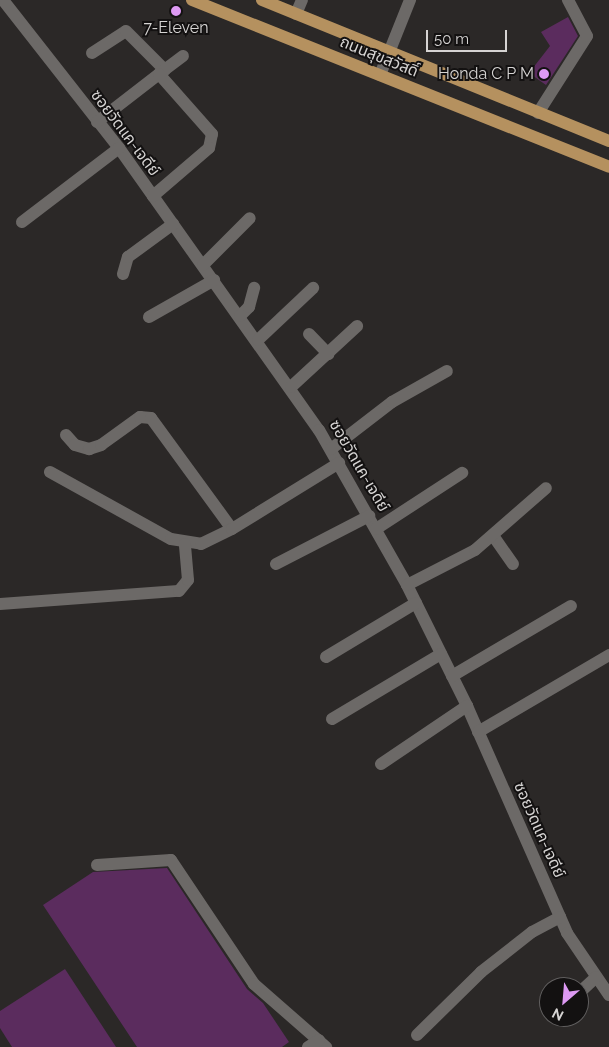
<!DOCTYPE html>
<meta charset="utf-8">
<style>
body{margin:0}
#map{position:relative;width:609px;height:1047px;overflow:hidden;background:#2b2827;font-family:Raleway,"Noto Sans Thai",sans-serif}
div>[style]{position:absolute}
.building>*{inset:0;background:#5b2c5e}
.minor>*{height:12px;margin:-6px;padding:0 6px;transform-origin:6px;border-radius:6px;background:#6c6967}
.major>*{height:12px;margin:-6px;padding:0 6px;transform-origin:6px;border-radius:6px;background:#b5915f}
.dots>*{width:14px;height:14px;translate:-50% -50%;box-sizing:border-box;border:2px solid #131111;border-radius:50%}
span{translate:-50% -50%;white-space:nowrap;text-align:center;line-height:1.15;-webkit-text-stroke:4px #131111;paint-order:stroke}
.poi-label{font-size:16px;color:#d6d4d3}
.right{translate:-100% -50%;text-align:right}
.street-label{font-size:16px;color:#d6d4d3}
.north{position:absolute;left:539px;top:977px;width:50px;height:50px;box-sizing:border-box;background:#131111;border:1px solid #615f5f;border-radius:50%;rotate:207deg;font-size:14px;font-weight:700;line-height:20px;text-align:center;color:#d6d4d3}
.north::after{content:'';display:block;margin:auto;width:18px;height:22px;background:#dd99f3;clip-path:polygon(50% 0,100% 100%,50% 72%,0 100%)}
.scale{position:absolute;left:426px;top:30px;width:81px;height:22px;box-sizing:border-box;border:2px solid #d6d4d3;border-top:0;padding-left:6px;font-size:15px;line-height:18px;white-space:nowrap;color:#d6d4d3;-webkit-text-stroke:4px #131111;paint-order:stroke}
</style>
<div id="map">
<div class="building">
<div style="clip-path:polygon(568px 17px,578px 36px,546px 85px,529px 73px,550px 46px,541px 32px)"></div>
<div style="clip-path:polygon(167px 868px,247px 989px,263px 1003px,289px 1042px,282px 1047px,137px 1047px,43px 905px,93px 872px)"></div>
<div style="clip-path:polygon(65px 969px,116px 1047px,12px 1047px,0 1028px,0 1011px)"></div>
</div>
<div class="minor">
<div style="left:3px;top:0;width:188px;rotate:51.9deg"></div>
<div style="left:119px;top:148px;width:346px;rotate:54.7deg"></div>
<div style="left:319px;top:430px;width:178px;rotate:60.4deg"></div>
<div style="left:407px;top:585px;width:135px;rotate:63.6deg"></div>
<div style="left:467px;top:706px;width:248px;rotate:66.2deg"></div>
<div style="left:567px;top:933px;width:75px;rotate:55.9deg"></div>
<div style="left:296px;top:14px;width:15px;rotate:-67deg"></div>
<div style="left:92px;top:53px;width:40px;rotate:-32.9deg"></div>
<div style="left:126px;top:31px;width:55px;rotate:45deg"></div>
<div style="left:159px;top:74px;width:30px;rotate:-37deg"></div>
<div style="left:380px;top:75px;width:81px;rotate:-68.2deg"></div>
<div style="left:538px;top:113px;width:91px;rotate:-57.5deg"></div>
<div style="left:587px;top:36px;width:41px;rotate:-117.8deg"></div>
<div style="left:97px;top:122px;width:78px;rotate:-37.7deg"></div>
<div style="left:159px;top:74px;width:80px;rotate:48.5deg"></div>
<div style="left:212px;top:134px;width:14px;rotate:102deg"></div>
<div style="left:209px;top:148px;width:74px;rotate:139.4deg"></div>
<div style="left:22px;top:222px;width:122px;rotate:-37.3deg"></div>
<div style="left:203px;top:265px;width:66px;rotate:-45deg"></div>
<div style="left:123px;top:274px;width:18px;rotate:-74deg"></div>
<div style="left:128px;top:257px;width:56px;rotate:-36.3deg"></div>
<div style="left:240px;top:316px;width:13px;rotate:-45deg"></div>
<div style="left:249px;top:307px;width:20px;rotate:-75deg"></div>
<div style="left:149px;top:317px;width:75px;rotate:-29.6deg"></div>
<div style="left:309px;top:334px;width:28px;rotate:46deg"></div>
<div style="left:258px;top:340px;width:76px;rotate:-43.4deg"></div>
<div style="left:291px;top:387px;width:90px;rotate:-42.7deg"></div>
<div style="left:66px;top:435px;width:13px;rotate:48deg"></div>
<div style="left:75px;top:445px;width:15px;rotate:16deg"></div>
<div style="left:89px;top:449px;width:13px;rotate:-18deg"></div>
<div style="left:101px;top:445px;width:48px;rotate:-35.7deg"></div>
<div style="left:140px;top:417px;width:11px;rotate:5deg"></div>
<div style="left:151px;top:418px;width:137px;rotate:53.9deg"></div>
<div style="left:331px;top:449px;width:77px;rotate:-37.6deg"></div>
<div style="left:392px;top:402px;width:63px;rotate:-29.4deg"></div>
<div style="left:50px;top:472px;width:138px;rotate:29deg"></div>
<div style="left:171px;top:539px;width:30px;rotate:9deg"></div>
<div style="left:201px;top:544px;width:34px;rotate:-26deg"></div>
<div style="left:232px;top:529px;width:126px;rotate:-31.7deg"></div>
<div style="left:376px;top:529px;width:103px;rotate:-33.1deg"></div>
<div style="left:494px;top:537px;width:33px;rotate:55deg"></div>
<div style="left:276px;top:564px;width:105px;rotate:-27.3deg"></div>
<div style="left:407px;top:585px;width:76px;rotate:-27.2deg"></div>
<div style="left:475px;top:550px;width:94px;rotate:-41.1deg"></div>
<div style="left:0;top:604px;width:179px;rotate:-4.2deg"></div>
<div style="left:179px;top:591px;width:14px;rotate:-51deg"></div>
<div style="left:188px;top:580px;width:36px;rotate:-95deg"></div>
<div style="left:326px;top:657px;width:105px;rotate:-31deg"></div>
<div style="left:452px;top:676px;width:138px;rotate:-30.5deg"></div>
<div style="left:332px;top:719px;width:127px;rotate:-30.8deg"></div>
<div style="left:478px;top:732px;width:152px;rotate:-30.4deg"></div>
<div style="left:381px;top:764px;width:104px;rotate:-34deg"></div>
<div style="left:97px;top:865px;width:74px;rotate:-3.9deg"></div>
<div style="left:171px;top:860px;width:149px;rotate:56.2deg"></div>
<div style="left:254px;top:984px;width:96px;rotate:41.2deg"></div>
<div style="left:579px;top:993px;width:23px;rotate:-43deg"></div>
<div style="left:417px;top:1035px;width:90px;rotate:-44.5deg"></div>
<div style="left:481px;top:972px;width:65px;rotate:-38.1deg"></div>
<div style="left:532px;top:932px;width:32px;rotate:-28deg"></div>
<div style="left:308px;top:1047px;width:13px;rotate:-32deg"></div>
</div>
<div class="major">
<div style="left:192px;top:0;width:449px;rotate:21.8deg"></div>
<div style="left:262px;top:0;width:375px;rotate:22.1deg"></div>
</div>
<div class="dots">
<div style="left:176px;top:11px;background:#dd99f3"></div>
<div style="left:544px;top:74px;background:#dd99f3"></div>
</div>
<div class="poi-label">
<span style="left:176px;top:28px">7-Eleven</span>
<span class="right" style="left:534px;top:74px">Honda C P M</span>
</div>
<div class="street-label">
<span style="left:379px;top:57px;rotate:22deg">ถนนสุขสวัสดิ์</span>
<span style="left:125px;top:133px;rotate:53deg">ซอยวัดแค-เจดีย์</span>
<span style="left:359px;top:466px;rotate:60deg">ซอยวัดแค-เจดีย์</span>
<span style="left:539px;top:830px;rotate:66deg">ซอยวัดแค-เจดีย์</span>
</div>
<div class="north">N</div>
<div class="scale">50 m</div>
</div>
